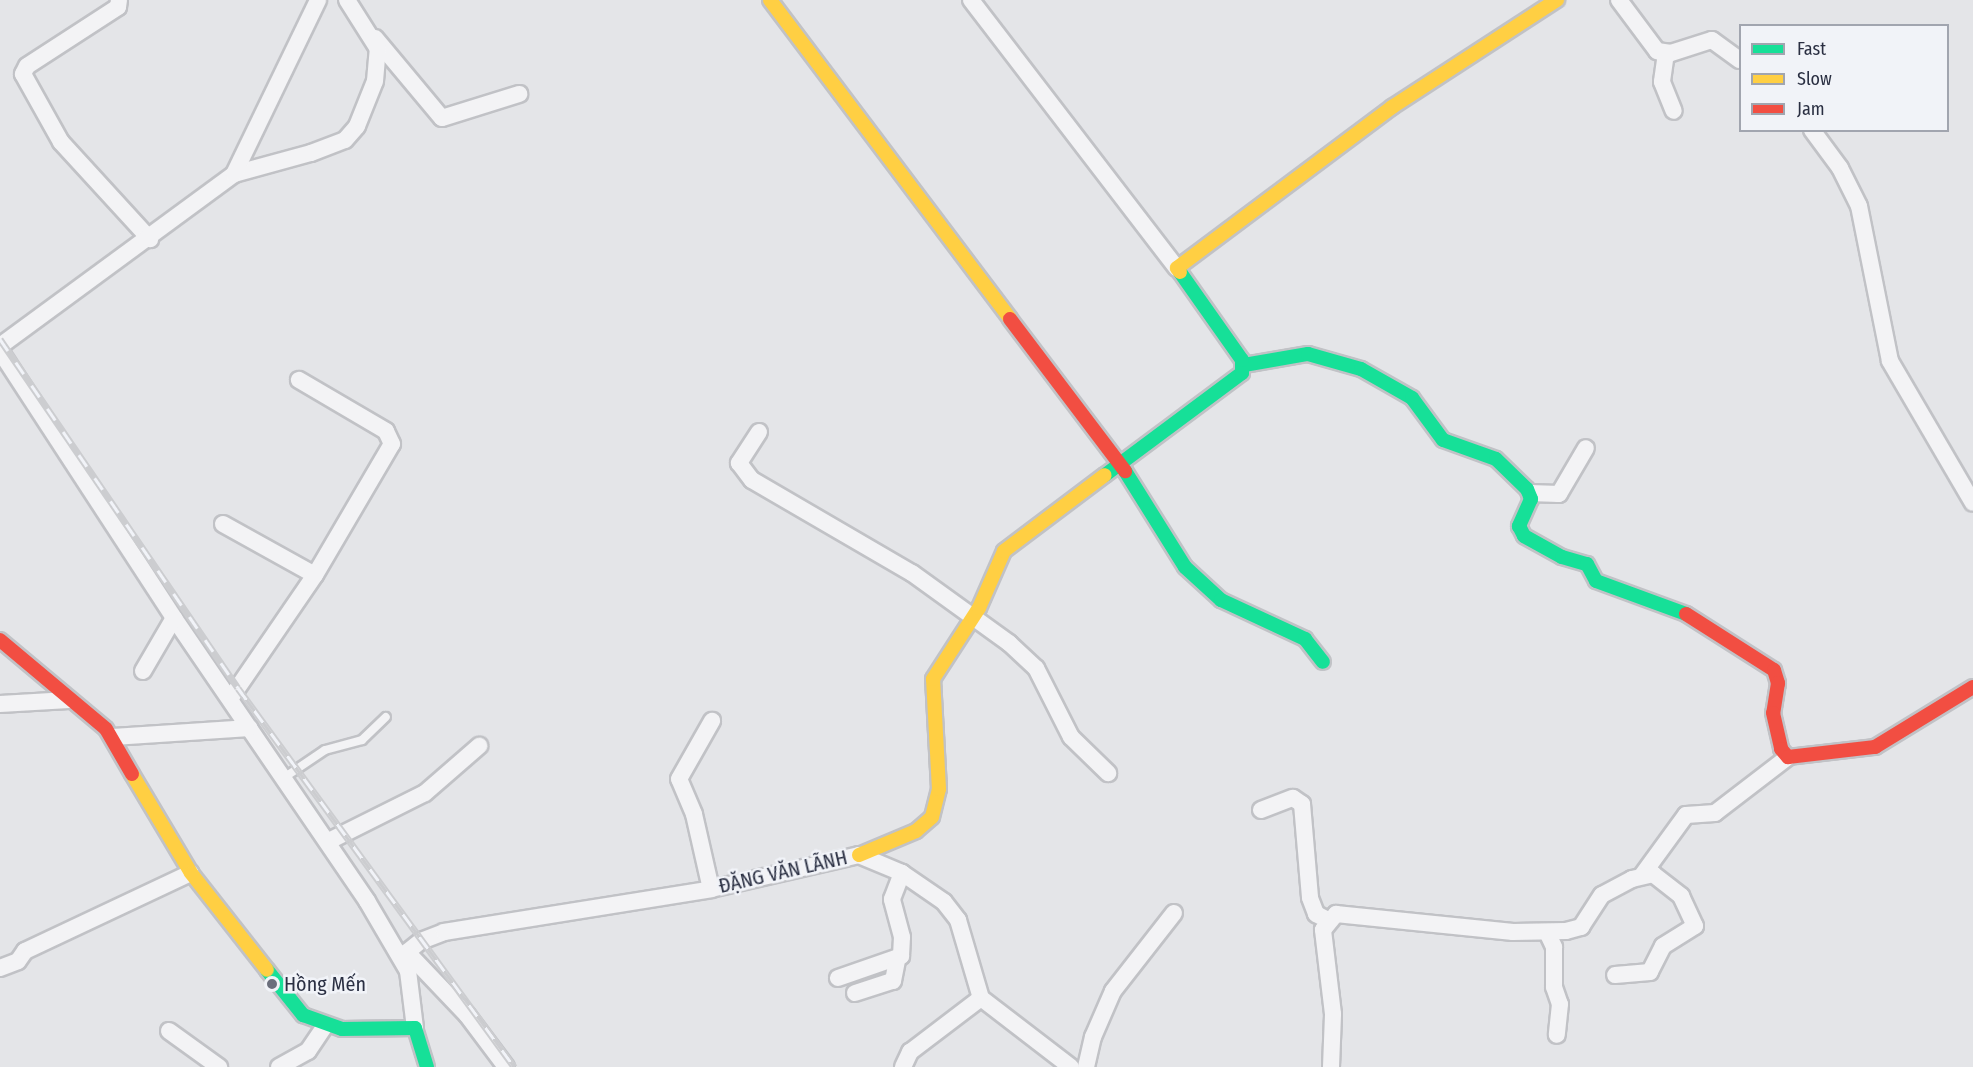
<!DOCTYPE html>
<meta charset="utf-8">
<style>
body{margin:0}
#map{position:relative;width:1973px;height:1067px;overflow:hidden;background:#e4e5e8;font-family:"Fira Sans Condensed",sans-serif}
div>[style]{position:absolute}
.roads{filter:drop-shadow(2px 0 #c1c2c6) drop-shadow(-2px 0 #c1c2c6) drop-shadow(0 2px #c1c2c6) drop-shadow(0 -2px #c1c2c6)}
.lane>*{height:8px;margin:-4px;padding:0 4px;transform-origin:4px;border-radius:4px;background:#f3f3f5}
.street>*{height:16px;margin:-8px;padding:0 8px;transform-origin:8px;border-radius:8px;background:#f3f3f5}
.fast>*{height:14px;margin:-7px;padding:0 7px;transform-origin:7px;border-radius:7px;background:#16e098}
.slow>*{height:14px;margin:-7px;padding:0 7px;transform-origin:7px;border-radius:7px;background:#ffcf43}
.jam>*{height:14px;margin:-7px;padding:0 7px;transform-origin:7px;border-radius:7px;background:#f24e42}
.rail>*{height:7px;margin-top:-3.5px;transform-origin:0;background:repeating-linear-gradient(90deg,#f1f3f8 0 14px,#cccdd0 0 28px);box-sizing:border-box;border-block:2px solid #cccdd0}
.dots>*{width:16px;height:16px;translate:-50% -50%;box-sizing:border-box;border:3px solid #f1f3f8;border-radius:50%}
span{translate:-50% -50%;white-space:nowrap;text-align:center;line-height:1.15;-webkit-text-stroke:5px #f1f3f8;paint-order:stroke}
.street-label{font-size:20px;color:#2a2f42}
.poi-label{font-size:20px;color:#2a2f42}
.left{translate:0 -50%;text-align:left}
.legend{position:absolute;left:1739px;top:24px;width:210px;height:108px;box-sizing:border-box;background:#f1f3f8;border:2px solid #a1a5af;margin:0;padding:8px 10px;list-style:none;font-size:18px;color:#2a2f42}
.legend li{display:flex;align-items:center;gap:12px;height:30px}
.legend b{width:30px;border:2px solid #a1a5af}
</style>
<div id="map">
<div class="roads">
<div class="lane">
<div style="left:285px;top:777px;width:48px;rotate:-34deg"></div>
<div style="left:325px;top:750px;width:38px;rotate:-15deg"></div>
<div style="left:362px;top:740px;width:33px;rotate:-44deg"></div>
</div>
<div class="street">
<div style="left:119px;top:0;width:7px;rotate:98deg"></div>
<div style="left:118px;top:7px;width:108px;rotate:147deg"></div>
<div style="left:27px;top:66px;width:9px;rotate:117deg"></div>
<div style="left:23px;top:74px;width:78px;rotate:60.8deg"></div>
<div style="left:61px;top:142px;width:132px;rotate:47.5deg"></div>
<div style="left:971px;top:0;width:338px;rotate:52.5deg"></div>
<div style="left:1619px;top:0;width:64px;rotate:53.3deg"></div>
<div style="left:1657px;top:51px;width:14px;rotate:8deg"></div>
<div style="left:1671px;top:53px;width:43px;rotate:-17.6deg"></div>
<div style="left:1712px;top:40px;width:34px;rotate:36deg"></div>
<div style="left:375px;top:38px;width:104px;rotate:50.1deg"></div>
<div style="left:442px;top:118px;width:81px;rotate:-17.3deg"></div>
<div style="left:1666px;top:53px;width:29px;rotate:98deg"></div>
<div style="left:1662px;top:82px;width:31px;rotate:68deg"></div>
<div style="left:1812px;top:130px;width:47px;rotate:53.6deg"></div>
<div style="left:1840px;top:168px;width:42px;rotate:63.4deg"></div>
<div style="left:1859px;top:206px;width:158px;rotate:78.7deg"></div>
<div style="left:1890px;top:361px;width:164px;rotate:59.7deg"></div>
<div style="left:234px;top:174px;width:80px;rotate:-15.3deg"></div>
<div style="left:311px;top:153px;width:36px;rotate:-21deg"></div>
<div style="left:345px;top:140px;width:18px;rotate:-49deg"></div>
<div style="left:357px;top:126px;width:48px;rotate:-68.2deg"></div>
<div style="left:375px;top:81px;width:32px;rotate:-85deg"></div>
<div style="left:378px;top:49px;width:58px;rotate:-122.3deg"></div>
<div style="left:0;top:346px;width:290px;rotate:-36.3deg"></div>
<div style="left:234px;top:174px;width:193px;rotate:-64.2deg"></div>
<div style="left:0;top:351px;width:319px;rotate:56.9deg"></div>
<div style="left:174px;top:618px;width:343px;rotate:55.7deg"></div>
<div style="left:367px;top:901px;width:81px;rotate:59.6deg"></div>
<div style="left:408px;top:971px;width:57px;rotate:83deg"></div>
<div style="left:759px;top:432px;width:37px;rotate:123deg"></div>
<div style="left:739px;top:463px;width:21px;rotate:53deg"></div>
<div style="left:752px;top:480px;width:185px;rotate:30.2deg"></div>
<div style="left:912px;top:573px;width:120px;rotate:35.8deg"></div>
<div style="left:1009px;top:643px;width:37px;rotate:43deg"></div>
<div style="left:1036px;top:668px;width:77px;rotate:63.1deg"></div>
<div style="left:1071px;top:737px;width:52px;rotate:44.2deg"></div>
<div style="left:1530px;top:493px;width:29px;rotate:2deg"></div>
<div style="left:1559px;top:494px;width:53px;rotate:-59.6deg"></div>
<div style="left:223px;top:524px;width:105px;rotate:29deg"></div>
<div style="left:143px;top:671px;width:61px;rotate:-59.7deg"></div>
<div style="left:230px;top:699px;width:150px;rotate:-55.6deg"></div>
<div style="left:315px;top:575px;width:152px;rotate:-59.6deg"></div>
<div style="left:392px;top:444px;width:14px;rotate:-115deg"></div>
<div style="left:386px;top:431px;width:101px;rotate:-149.6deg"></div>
<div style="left:0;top:704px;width:69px;rotate:-3.3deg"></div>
<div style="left:113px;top:737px;width:137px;rotate:-3.8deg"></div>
<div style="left:1261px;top:810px;width:34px;rotate:-21deg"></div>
<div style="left:1293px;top:798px;width:11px;rotate:34deg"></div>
<div style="left:1302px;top:804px;width:94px;rotate:85.1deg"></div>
<div style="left:1310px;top:898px;width:17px;rotate:69deg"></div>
<div style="left:1316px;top:914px;width:13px;rotate:27deg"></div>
<div style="left:329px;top:841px;width:107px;rotate:-26.6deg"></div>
<div style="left:425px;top:793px;width:72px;rotate:-41deg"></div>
<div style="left:1643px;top:874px;width:73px;rotate:-53.9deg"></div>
<div style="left:1686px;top:815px;width:29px;rotate:-4deg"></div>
<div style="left:1715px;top:813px;width:92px;rotate:-37.5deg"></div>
<div style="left:711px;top:889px;width:77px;rotate:-102.8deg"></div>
<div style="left:694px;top:814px;width:38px;rotate:-113deg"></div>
<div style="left:679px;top:779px;width:67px;rotate:-60.4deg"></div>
<div style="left:1547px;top:932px;width:17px;rotate:65deg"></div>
<div style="left:1554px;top:947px;width:40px;rotate:90deg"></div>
<div style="left:1554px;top:987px;width:18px;rotate:71deg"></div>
<div style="left:1560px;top:1004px;width:31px;rotate:96deg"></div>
<div style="left:407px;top:952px;width:87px;rotate:46.4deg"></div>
<div style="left:467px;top:1015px;width:65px;rotate:53.1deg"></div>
<div style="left:401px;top:957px;width:26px;rotate:-39deg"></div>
<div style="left:421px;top:941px;width:25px;rotate:-21deg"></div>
<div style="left:444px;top:932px;width:270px;rotate:-9.1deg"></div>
<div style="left:711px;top:889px;width:152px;rotate:-12.9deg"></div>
<div style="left:859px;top:855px;width:47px;rotate:22.7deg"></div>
<div style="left:902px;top:873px;width:51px;rotate:34.6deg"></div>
<div style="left:944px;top:902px;width:23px;rotate:52deg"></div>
<div style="left:958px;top:920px;width:81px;rotate:73.6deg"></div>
<div style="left:981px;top:998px;width:113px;rotate:37.5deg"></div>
<div style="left:0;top:968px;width:19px;rotate:-21deg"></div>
<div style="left:18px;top:961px;width:12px;rotate:-55deg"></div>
<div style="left:25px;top:951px;width:183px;rotate:-25.2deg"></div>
<div style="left:838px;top:978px;width:67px;rotate:-19.2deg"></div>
<div style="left:901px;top:956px;width:19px;rotate:-87deg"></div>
<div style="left:902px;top:937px;width:39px;rotate:-105deg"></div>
<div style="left:892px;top:899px;width:28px;rotate:-69deg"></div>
<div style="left:855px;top:993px;width:40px;rotate:-18deg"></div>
<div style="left:893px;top:981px;width:21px;rotate:-79deg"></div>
<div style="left:169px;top:1031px;width:62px;rotate:35.8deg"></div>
<div style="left:279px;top:1067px;width:33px;rotate:-29deg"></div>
<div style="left:308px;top:1051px;width:30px;rotate:-56deg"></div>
<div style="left:903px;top:1067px;width:17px;rotate:-65deg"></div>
<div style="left:910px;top:1052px;width:89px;rotate:-37.3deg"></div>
<div style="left:1086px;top:1067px;width:31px;rotate:-77deg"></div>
<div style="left:1093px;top:1037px;width:50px;rotate:-66.5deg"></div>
<div style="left:1113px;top:991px;width:99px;rotate:-52deg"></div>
<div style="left:1331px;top:1067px;width:53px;rotate:-87.8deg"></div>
<div style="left:1333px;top:1014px;width:85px;rotate:-96.8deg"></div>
<div style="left:1323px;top:930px;width:21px;rotate:-51deg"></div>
<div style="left:1336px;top:914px;width:178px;rotate:5.8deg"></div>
<div style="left:1513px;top:932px;width:53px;rotate:-1.1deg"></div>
<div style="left:1566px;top:931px;width:16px;rotate:-15deg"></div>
<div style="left:1581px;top:927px;width:38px;rotate:-57deg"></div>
<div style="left:1602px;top:895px;width:34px;rotate:-28deg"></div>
<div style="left:1632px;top:879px;width:22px;rotate:-13deg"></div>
<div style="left:1653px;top:874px;width:36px;rotate:38deg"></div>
<div style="left:1681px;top:896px;width:33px;rotate:65deg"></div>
<div style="left:1695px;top:926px;width:38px;rotate:148deg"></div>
<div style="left:1663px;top:946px;width:29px;rotate:117deg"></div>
<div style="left:1650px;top:972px;width:35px;rotate:175deg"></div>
</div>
<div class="fast">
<div style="left:1244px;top:365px;width:65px;rotate:-9.8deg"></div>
<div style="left:1308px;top:354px;width:55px;rotate:15.8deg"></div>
<div style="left:1361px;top:369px;width:59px;rotate:29.6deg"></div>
<div style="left:1412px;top:398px;width:52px;rotate:53.6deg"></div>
<div style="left:1443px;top:440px;width:56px;rotate:19.7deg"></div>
<div style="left:1496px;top:459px;width:43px;rotate:44.1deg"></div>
<div style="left:1527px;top:489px;width:11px;rotate:68deg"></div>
<div style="left:1531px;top:499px;width:30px;rotate:114deg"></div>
<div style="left:1519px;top:526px;width:11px;rotate:63deg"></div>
<div style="left:1524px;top:536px;width:43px;rotate:28.9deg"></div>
<div style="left:1562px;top:557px;width:26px;rotate:16deg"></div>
<div style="left:1587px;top:564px;width:19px;rotate:62deg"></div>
<div style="left:1596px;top:581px;width:96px;rotate:20.1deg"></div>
<div style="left:1125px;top:471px;width:113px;rotate:58deg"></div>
<div style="left:1185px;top:567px;width:49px;rotate:42.5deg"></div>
<div style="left:1221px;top:600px;width:93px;rotate:24.9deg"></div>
<div style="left:1305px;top:639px;width:29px;rotate:52deg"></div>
<div style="left:1105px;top:475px;width:171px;rotate:-36.7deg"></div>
<div style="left:1242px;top:373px;width:13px;rotate:-90deg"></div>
<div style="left:1242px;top:360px;width:108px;rotate:-125.2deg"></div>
<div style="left:267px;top:970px;width:58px;rotate:51.3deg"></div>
<div style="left:303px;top:1015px;width:41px;rotate:19.7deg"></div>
<div style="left:342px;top:1029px;width:73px;rotate:-0.8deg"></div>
<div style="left:415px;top:1028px;width:41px;rotate:72.9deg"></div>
</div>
<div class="slow">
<div style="left:770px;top:0;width:399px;rotate:53deg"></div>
<div style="left:1180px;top:272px;width:5px;rotate:-127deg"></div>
<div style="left:1177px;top:268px;width:269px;rotate:-36.8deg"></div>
<div style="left:1392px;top:107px;width:197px;rotate:-33deg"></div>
<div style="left:132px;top:774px;width:115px;rotate:59.2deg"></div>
<div style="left:191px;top:873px;width:123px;rotate:51.9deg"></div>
<div style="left:859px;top:855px;width:62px;rotate:-22.8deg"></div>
<div style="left:916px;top:831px;width:21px;rotate:-41deg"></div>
<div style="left:932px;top:817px;width:29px;rotate:-76deg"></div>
<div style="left:939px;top:789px;width:110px;rotate:-93.1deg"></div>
<div style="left:933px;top:679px;width:85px;rotate:-57.1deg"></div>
<div style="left:979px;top:608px;width:62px;rotate:-66.3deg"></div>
<div style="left:1004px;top:551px;width:126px;rotate:-37deg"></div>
</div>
<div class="jam">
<div style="left:1010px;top:319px;width:191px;rotate:52.9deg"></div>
<div style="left:1686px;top:614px;width:104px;rotate:32.5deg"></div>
<div style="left:1774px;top:670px;width:14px;rotate:73deg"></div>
<div style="left:1778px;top:683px;width:30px;rotate:99deg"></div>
<div style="left:1773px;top:713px;width:37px;rotate:77deg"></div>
<div style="left:1781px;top:749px;width:11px;rotate:49deg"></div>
<div style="left:1788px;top:757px;width:88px;rotate:-6.6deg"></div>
<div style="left:1875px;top:747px;width:115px;rotate:-31.5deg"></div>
<div style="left:0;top:640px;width:138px;rotate:40deg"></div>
<div style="left:106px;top:729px;width:52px;rotate:60deg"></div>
</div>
</div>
<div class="rail">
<div style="left:0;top:339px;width:422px;rotate:55.7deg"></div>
<div style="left:238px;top:688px;width:469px;rotate:53.9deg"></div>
</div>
<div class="dots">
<div style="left:272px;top:984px;background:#6b6f7c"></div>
</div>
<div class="street-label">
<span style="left:783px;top:872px;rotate:-13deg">ĐẶNG VĂN LÃNH</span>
</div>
<div class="poi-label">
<span class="left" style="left:284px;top:984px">Hồng Mến</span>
</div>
<ul class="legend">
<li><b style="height:8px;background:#16e098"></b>Fast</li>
<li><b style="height:8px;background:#ffcf43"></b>Slow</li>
<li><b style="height:8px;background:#f24e42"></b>Jam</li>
</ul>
</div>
